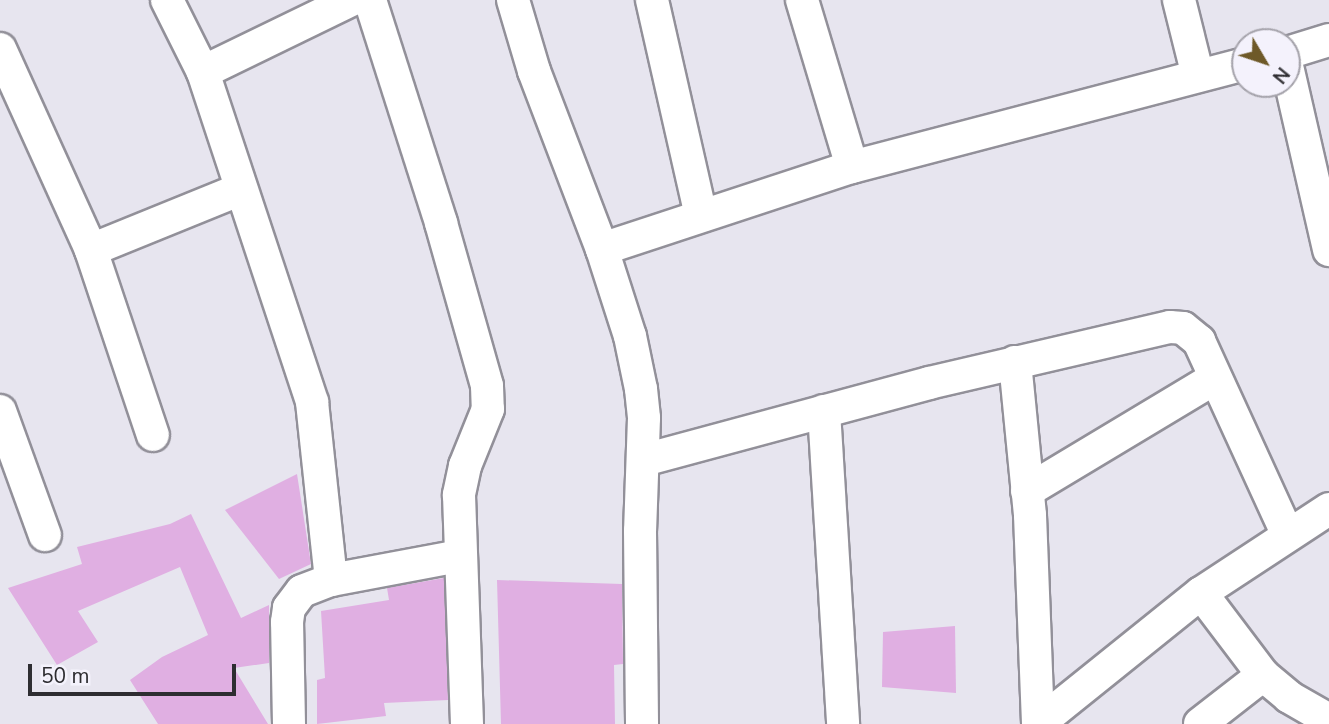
<!DOCTYPE html>
<style>
body{margin:0}
#map{position:relative;width:1329px;height:724px;overflow:hidden;background:#e7e5ef;font-family:"Nunito Sans",sans-serif}
div>[style]{position:absolute}
.building>*{inset:0;background:#e0afe2}
.roads{filter:drop-shadow(2px 0 #929099) drop-shadow(-2px 0 #929099) drop-shadow(0 2px #929099) drop-shadow(0 -2px #929099)}
.street>*{height:32px;margin:-16px;padding:0 16px;transform-origin:16px;border-radius:16px;background:#fff}
span{translate:-50% -50%;white-space:nowrap;text-align:center;line-height:1.15;-webkit-text-stroke:5px #f4f2fc;paint-order:stroke}
.north{position:absolute;left:1231px;top:28px;width:70px;height:70px;box-sizing:border-box;background:#f4f2fc;border:2px solid #a5a3ab;border-radius:50%;rotate:129deg;font-size:19px;font-weight:700;line-height:28px;text-align:center;color:#2e2d31}
.north::after{content:'';display:block;margin:auto;width:24px;height:32px;background:#6e5928;clip-path:polygon(50% 0,100% 100%,50% 72%,0 100%)}
.scale{position:absolute;left:28px;top:664px;width:208px;height:32px;box-sizing:border-box;border:4px solid #2e2d31;border-top:0;padding-left:9px;font-size:21px;line-height:24px;white-space:nowrap;color:#2e2d31;-webkit-text-stroke:5px #f4f2fc;paint-order:stroke}
</style>
<div id="map">
<div class="building">
<div style="clip-path:polygon(297px 474px,311px 564px,279px 579px,225px 510px)"></div>
<div style="clip-path:polygon(191px 514px,241px 618px,269px 605px,269px 663px,234px 668px,268px 724px,158px 724px,130px 680px,162px 657px,208px 635px,180px 567px,78px 611px,98px 642px,57px 665px,8px 588px,82px 564px,77px 547px,170px 524px)"></div>
<div style="clip-path:polygon(444px 578px,448px 700px,384px 703px,386px 716px,317px 724px,317px 680px,325px 678px,321px 611px,389px 600px,387px 588px)"></div>
<div style="clip-path:polygon(497px 580px,622px 584px,623px 664px,614px 665px,615px 724px,501px 724px)"></div>
<div style="clip-path:polygon(955px 626px,956px 693px,882px 687px,883px 632px)"></div>
</div>
<div class="roads">
<div class="street">
<div style="left:167px;top:0;width:80px;rotate:63.4deg"></div>
<div style="left:203px;top:72px;width:348px;rotate:71.7deg"></div>
<div style="left:312px;top:402px;width:179px;rotate:83.9deg"></div>
<div style="left:370px;top:0;width:234px;rotate:72.3deg"></div>
<div style="left:441px;top:223px;width:169px;rotate:74.2deg"></div>
<div style="left:487px;top:386px;width:23px;rotate:88deg"></div>
<div style="left:488px;top:409px;width:61px;rotate:112deg"></div>
<div style="left:465px;top:466px;width:30px;rotate:102deg"></div>
<div style="left:459px;top:495px;width:229px;rotate:88deg"></div>
<div style="left:513px;top:0;width:74px;rotate:73.5deg"></div>
<div style="left:534px;top:71px;width:191px;rotate:69.1deg"></div>
<div style="left:602px;top:249px;width:91px;rotate:72.2deg"></div>
<div style="left:630px;top:336px;width:54px;rotate:78.3deg"></div>
<div style="left:641px;top:389px;width:29px;rotate:84deg"></div>
<div style="left:644px;top:418px;width:113px;rotate:92deg"></div>
<div style="left:640px;top:531px;width:193px;rotate:89.4deg"></div>
<div style="left:652px;top:0;width:221px;rotate:77.2deg"></div>
<div style="left:802px;top:0;width:174px;rotate:73.3deg"></div>
<div style="left:1179px;top:0;width:78px;rotate:76deg"></div>
<div style="left:0;top:49px;width:221px;rotate:65.6deg"></div>
<div style="left:91px;top:250px;width:195px;rotate:71.5deg"></div>
<div style="left:1287px;top:53px;width:44px;rotate:-17.2deg"></div>
<div style="left:1287px;top:66px;width:189px;rotate:77.1deg"></div>
<div style="left:203px;top:72px;width:165px;rotate:-25.9deg"></div>
<div style="left:602px;top:249px;width:263px;rotate:-18.2deg"></div>
<div style="left:852px;top:167px;width:406px;rotate:-14.7deg"></div>
<div style="left:91px;top:250px;width:162px;rotate:-22.1deg"></div>
<div style="left:1015px;top:362px;width:154px;rotate:84.4deg"></div>
<div style="left:1030px;top:515px;width:209px;rotate:87.8deg"></div>
<div style="left:0;top:411px;width:132px;rotate:70.1deg"></div>
<div style="left:824px;top:411px;width:314px;rotate:86.5deg"></div>
<div style="left:644px;top:460px;width:295px;rotate:-15.1deg"></div>
<div style="left:929px;top:383px;width:247px;rotate:-13.1deg"></div>
<div style="left:1170px;top:327px;width:13px;rotate:4deg"></div>
<div style="left:1183px;top:328px;width:21px;rotate:39deg"></div>
<div style="left:1199px;top:341px;width:213px;rotate:65.4deg"></div>
<div style="left:1027px;top:491px;width:219px;rotate:-31deg"></div>
<div style="left:1201px;top:593px;width:103px;rotate:52.9deg"></div>
<div style="left:1263px;top:675px;width:34px;rotate:40deg"></div>
<div style="left:1289px;top:697px;width:46px;rotate:29.9deg"></div>
<div style="left:289px;top:724px;width:102px;rotate:-91.1deg"></div>
<div style="left:287px;top:622px;width:14px;rotate:-82deg"></div>
<div style="left:289px;top:608px;width:21px;rotate:-53deg"></div>
<div style="left:302px;top:591px;width:31px;rotate:-21deg"></div>
<div style="left:331px;top:580px;width:130px;rotate:-10.6deg"></div>
<div style="left:1038px;top:724px;width:209px;rotate:-38.8deg"></div>
<div style="left:1201px;top:593px;width:153px;rotate:-33.3deg"></div>
<div style="left:1200px;top:724px;width:80px;rotate:-37.9deg"></div>
</div>
</div>
<div class="north">N</div>
<div class="scale">50 m</div>
</div>
